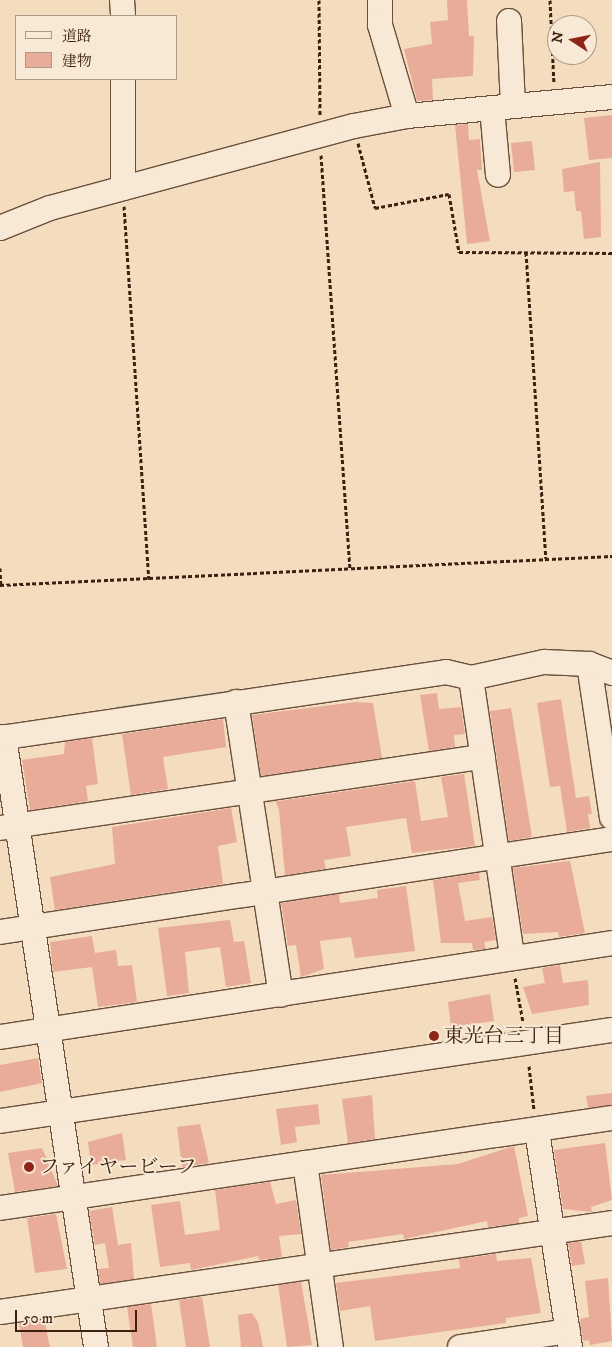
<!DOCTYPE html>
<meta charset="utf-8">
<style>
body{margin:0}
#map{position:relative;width:612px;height:1347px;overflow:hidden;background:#f3ddbe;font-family:"IM FELL DW Pica","Noto Serif JP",serif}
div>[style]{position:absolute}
.stream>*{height:5px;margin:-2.5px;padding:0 2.5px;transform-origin:2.5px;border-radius:2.5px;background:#9bbbb4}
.building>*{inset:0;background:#e8ac98}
.path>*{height:3px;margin-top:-1.5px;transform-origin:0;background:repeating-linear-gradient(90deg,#3e2011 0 4px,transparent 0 6.5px)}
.roads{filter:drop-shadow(1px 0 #6b4f3c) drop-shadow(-1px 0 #6b4f3c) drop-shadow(0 1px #6b4f3c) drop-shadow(0 -1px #6b4f3c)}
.minor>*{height:24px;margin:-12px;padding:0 12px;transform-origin:12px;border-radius:12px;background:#f7e9d5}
.dots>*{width:14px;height:14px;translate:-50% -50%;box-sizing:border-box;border:2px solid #f7e9d5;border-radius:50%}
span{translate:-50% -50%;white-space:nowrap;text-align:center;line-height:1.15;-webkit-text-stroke:4px #f7e9d5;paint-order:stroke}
.poi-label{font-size:20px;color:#3e2011}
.left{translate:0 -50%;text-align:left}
.legend{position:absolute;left:15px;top:15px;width:162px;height:65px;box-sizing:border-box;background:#f7e9d5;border:1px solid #ad9987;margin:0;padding:6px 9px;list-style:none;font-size:15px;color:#3e2011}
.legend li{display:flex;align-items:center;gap:10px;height:25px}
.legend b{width:25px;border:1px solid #ad9987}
.north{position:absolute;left:547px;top:15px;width:50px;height:50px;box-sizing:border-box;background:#f7e9d5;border:1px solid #ad9987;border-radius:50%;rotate:281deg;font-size:14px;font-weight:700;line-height:20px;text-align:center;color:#3e2011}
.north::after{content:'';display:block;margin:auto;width:18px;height:22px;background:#8f2418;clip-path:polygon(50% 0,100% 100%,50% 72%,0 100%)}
.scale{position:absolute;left:15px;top:1310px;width:122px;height:22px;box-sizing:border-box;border:2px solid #3e2011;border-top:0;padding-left:6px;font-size:15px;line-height:18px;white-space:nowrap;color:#3e2011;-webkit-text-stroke:4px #f7e9d5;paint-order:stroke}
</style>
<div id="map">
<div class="stream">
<div style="left:557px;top:652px;width:23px;rotate:2deg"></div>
<div style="left:116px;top:709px;width:111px;rotate:-8.3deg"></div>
</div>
<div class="building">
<div style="clip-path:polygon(447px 0,467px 0,469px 36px,474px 36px,473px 76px,432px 79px,433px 100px,417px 101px,404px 49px,432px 44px,430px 22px,448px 20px)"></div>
<div style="clip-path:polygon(612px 115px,612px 158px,589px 160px,584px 118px)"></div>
<div style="clip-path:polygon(468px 124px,469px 140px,480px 139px,482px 170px,477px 170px,490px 241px,467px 244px,455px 125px)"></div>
<div style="clip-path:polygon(532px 141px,535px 170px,514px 172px,511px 143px)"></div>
<div style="clip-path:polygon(600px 162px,601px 237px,584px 239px,581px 211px,576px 211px,574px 191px,564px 192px,562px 169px)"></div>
<div style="clip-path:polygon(437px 693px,439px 709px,461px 707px,465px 734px,454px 735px,455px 747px,429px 751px,420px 695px)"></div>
<div style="clip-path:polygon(561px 699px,576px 798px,589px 796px,592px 814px,588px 814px,590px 828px,567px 832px,560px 786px,550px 787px,537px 703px)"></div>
<div style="clip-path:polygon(356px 702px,373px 703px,382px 758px,261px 776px,252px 715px)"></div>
<div style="clip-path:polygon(511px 708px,532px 837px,509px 841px,490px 711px)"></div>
<div style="clip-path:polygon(223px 719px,226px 747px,163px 757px,168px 789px,131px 795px,122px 734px)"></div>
<div style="clip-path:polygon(92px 738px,98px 784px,86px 786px,88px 801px,30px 810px,22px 760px,64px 754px,65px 742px)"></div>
<div style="clip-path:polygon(464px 774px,475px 846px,412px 853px,406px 818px,346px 827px,351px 856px,324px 860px,326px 869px,285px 875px,279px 810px,276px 802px,265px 803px,415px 781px,421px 821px,448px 817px,441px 777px)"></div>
<div style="clip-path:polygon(231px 808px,237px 842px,218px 846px,223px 884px,55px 910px,50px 877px,115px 864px,112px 827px)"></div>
<div style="clip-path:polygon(570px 861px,585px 933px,559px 937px,558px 932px,523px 934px,513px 868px)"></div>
<div style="clip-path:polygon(479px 873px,480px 880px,458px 883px,465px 921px,492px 917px,496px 940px,484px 942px,486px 949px,473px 950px,472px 943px,441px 943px,433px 880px)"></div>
<div style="clip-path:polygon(406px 886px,415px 951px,355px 958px,351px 937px,320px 941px,324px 969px,301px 977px,296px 945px,288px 946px,281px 903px,339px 894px,340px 903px,378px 898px,377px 890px)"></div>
<div style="clip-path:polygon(230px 920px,234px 942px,244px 941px,251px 983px,226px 987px,220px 947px,185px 952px,189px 993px,167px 996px,158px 928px)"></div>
<div style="clip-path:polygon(92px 936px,95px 953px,116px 950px,118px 966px,132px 965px,137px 1002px,98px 1007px,92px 967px,53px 972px,50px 942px)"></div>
<div style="clip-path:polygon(560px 965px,563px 983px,588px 980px,589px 1005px,532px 1014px,523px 987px,545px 983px,542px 968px)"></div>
<div style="clip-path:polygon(490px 994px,494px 1021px,451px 1027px,448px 1002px)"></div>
<div style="clip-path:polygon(38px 1058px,42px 1083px,0 1092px,0 1065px)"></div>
<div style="clip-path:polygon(612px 1093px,612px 1105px,588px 1108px,586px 1096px)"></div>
<div style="clip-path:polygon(372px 1095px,375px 1139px,348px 1143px,342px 1099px)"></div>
<div style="clip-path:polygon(318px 1104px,320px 1124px,295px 1127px,297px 1142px,281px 1145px,276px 1109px)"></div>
<div style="clip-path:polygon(200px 1124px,209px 1163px,182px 1167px,177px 1127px)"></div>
<div style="clip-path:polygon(122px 1133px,126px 1160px,91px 1165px,88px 1142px)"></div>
<div style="clip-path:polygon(605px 1143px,612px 1200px,591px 1207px,592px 1212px,563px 1209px,554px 1150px)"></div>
<div style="clip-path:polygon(514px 1146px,528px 1216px,519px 1218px,519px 1223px,488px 1227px,487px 1221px,404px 1239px,403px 1234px,348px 1242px,349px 1247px,331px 1250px,321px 1175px,458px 1164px)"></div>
<div style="clip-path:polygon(42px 1148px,58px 1186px,15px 1192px,8px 1153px)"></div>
<div style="clip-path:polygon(270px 1182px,276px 1204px,296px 1200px,301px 1234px,279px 1236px,282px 1257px,259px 1260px,258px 1256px,191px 1270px,190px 1263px,160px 1267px,151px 1205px,180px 1201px,185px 1235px,220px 1230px,215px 1190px)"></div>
<div style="clip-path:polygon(112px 1207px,118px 1245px,131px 1243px,134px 1279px,100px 1284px,98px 1269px,109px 1268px,105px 1243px,95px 1245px,89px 1211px)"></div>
<div style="clip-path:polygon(56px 1214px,67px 1269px,35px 1273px,27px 1218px)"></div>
<div style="clip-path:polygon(581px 1241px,585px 1264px,572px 1266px,568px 1243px)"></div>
<div style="clip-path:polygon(496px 1254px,497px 1261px,531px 1258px,541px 1313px,506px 1318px,506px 1323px,375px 1341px,370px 1306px,340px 1311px,336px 1283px,460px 1268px,459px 1259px)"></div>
<div style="clip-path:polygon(608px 1278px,612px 1341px,590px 1345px,589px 1340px,583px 1341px,580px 1319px,589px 1317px,585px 1281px)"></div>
<div style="clip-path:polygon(301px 1282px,312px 1345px,287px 1347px,278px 1285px)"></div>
<div style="clip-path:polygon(202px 1297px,210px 1347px,186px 1347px,179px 1300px)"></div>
<div style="clip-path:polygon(151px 1304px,157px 1347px,133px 1347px,127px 1307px)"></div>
<div style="clip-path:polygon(252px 1313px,258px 1322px,263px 1347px,241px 1347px,238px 1315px)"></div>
<div style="clip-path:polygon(44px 1319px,50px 1347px,23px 1347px,19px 1323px)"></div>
</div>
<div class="path">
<div style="left:319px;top:0;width:116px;rotate:89.5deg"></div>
<div style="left:550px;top:0;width:84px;rotate:87.3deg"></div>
<div style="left:358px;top:143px;width:67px;rotate:75.3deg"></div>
<div style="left:375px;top:208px;width:75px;rotate:-10.7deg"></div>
<div style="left:449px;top:194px;width:59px;rotate:80.2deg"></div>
<div style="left:459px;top:252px;width:153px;rotate:0.4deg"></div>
<div style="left:321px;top:155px;width:414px;rotate:86deg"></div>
<div style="left:124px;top:206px;width:374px;rotate:86.2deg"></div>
<div style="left:526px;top:252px;width:307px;rotate:86.3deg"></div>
<div style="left:0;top:568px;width:17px;rotate:87deg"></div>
<div style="left:0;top:585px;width:613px;rotate:-2.71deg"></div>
<div style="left:515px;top:978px;width:45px;rotate:79.7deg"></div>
<div style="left:529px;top:1066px;width:44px;rotate:83.5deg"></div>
</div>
<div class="roads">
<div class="minor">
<div style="left:122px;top:0;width:16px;rotate:86deg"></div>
<div style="left:380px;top:0;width:25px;rotate:90deg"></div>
<div style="left:380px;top:25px;width:95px;rotate:73.5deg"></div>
<div style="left:509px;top:21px;width:85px;rotate:87.3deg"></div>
<div style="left:123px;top:79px;width:109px;rotate:90deg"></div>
<div style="left:492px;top:108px;width:67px;rotate:84.9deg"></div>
<div style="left:0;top:228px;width:54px;rotate:-21.8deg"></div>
<div style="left:50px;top:208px;width:315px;rotate:-15.1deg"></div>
<div style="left:354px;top:126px;width:54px;rotate:-10.7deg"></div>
<div style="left:407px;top:116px;width:206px;rotate:-5.3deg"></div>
<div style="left:589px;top:664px;width:155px;rotate:81.5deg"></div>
<div style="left:471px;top:678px;width:282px;rotate:81.6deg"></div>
<div style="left:236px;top:702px;width:296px;rotate:81.3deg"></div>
<div style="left:4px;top:737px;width:617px;rotate:81.42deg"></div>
<div style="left:0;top:738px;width:451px;rotate:-8.4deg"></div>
<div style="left:446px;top:672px;width:26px;rotate:13deg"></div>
<div style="left:471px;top:678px;width:75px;rotate:-12.4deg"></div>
<div style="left:544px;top:662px;width:45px;rotate:2.5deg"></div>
<div style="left:589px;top:664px;width:25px;rotate:21deg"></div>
<div style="left:0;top:828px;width:488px;rotate:-8.4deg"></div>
<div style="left:0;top:932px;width:619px;rotate:-8.64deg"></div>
<div style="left:0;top:1037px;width:619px;rotate:-8.73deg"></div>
<div style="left:0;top:1121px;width:619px;rotate:-8.46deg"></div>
<div style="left:537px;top:1131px;width:219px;rotate:81.3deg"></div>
<div style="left:305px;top:1163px;width:186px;rotate:82deg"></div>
<div style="left:0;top:1208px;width:619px;rotate:-8.37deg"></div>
<div style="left:0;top:1312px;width:618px;rotate:-8.27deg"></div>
<div style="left:460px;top:1347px;width:109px;rotate:-8.4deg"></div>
</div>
</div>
<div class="dots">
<div style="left:434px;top:1036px;background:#8f2418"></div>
<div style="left:29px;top:1167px;background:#8f2418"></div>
</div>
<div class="poi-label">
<span class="left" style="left:444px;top:1036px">東光台三丁目</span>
<span class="left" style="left:39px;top:1167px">ファイヤービーフ</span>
</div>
<ul class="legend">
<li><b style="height:6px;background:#f7e9d5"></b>道路</li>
<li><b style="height:14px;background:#e8ac98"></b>建物</li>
</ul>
<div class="north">N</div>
<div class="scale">50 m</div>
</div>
